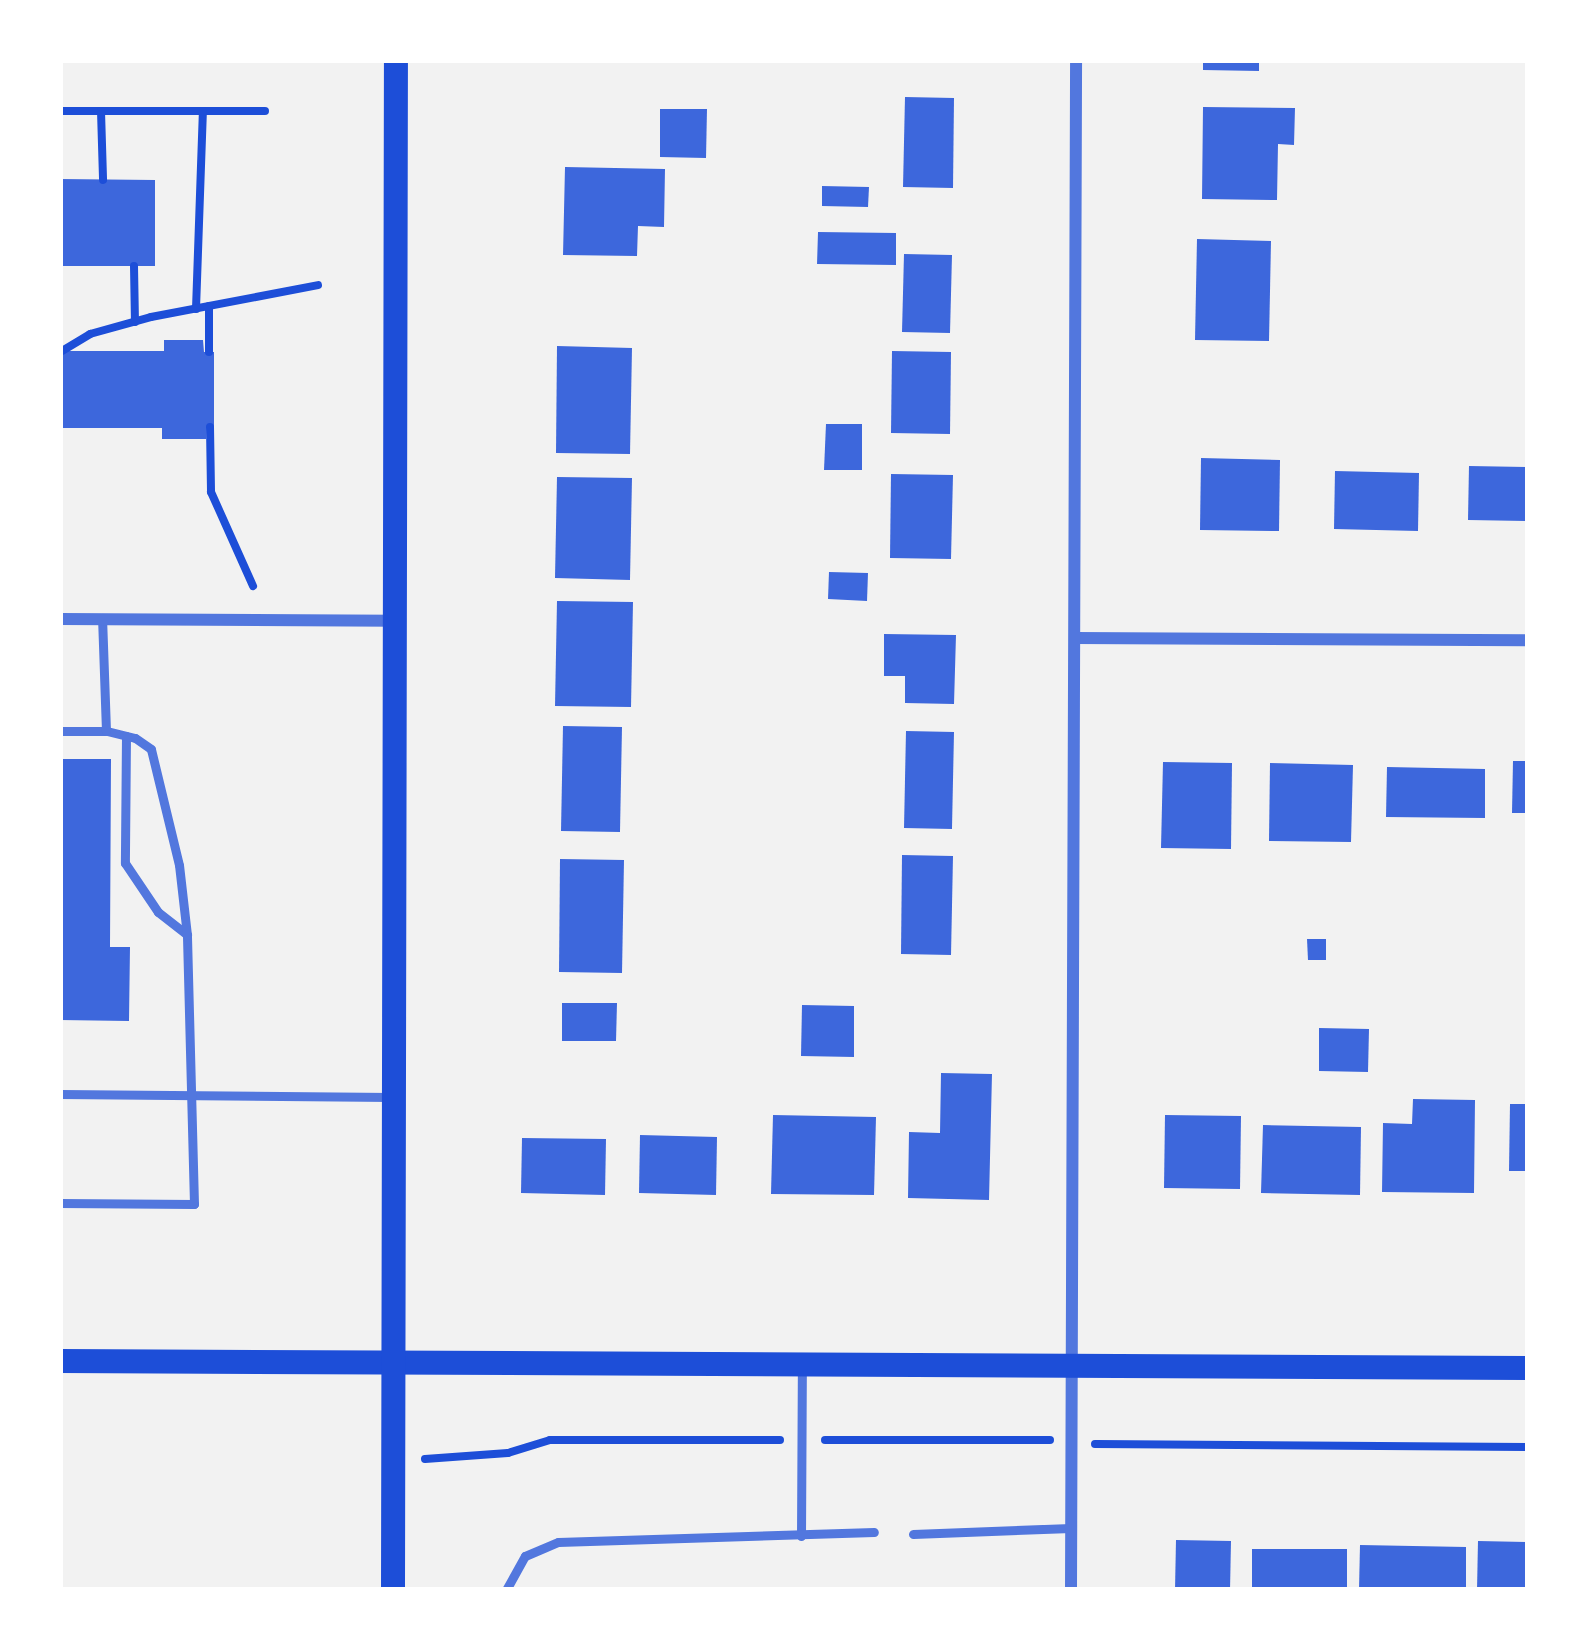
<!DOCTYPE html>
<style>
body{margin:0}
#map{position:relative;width:1588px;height:1650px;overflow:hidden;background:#f2f2f2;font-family:Quicksand,sans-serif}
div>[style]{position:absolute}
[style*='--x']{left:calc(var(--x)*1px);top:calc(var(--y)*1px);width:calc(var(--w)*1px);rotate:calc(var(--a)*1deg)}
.building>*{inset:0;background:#3d67dc}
.path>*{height:8px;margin:-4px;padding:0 4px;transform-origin:4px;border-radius:4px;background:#1d4ed8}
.service>*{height:9px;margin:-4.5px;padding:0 4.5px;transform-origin:4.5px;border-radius:4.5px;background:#5277de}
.minor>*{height:12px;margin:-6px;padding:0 6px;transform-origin:6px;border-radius:6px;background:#5277de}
.secondary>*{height:24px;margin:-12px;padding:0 12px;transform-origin:12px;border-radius:12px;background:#1d4ed8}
span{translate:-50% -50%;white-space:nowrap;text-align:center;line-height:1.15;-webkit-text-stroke:12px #fff;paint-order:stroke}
.frame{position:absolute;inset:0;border:63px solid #fff;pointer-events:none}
</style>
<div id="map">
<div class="building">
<div style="clip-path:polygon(1203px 60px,1259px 60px,1259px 71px,1203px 70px)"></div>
<div style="clip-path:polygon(905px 97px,954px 98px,953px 188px,903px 187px)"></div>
<div style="clip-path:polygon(1203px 107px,1295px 108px,1294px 145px,1278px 144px,1277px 200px,1202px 199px)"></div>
<div style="clip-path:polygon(660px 109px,707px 109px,706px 158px,660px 157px)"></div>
<div style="clip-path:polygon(565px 167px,665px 169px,664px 227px,638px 226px,637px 256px,563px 255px)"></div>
<div style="clip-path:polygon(60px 179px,155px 180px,155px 266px,60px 266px)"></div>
<div style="clip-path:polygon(822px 186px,869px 187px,868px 207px,822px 206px)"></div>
<div style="clip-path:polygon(818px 232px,896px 233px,896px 265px,817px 264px)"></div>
<div style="clip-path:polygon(1197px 239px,1271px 241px,1269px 341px,1195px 340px)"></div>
<div style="clip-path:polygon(904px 254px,952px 255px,950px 333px,902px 332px)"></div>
<div style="clip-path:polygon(164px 340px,203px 340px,204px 352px,214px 352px,214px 427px,206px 427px,206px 439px,162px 439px,162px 428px,60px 428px,60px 351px,164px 351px)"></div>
<div style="clip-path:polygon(557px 346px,632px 348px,630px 454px,556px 453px)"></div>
<div style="clip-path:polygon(892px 351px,951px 352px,950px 434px,891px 433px)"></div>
<div style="clip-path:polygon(826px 424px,862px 424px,862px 470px,824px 470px)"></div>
<div style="clip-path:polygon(1201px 458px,1280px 460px,1279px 531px,1200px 530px)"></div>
<div style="clip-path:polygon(1469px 466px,1528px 467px,1528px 521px,1468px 520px)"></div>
<div style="clip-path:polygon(1335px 471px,1419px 473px,1418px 531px,1334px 529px)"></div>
<div style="clip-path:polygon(891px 474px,953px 475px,951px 559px,890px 558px)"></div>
<div style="clip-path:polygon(557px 477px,632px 478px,630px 580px,555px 578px)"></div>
<div style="clip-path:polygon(829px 572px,868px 573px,867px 601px,828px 599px)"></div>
<div style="clip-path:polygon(557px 601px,633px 602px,631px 707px,555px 706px)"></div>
<div style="clip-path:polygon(884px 634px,956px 635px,954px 704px,905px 703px,905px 676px,884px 676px)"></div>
<div style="clip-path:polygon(563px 726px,622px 727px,620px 832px,561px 831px)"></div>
<div style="clip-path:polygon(906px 731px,954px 732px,952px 829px,904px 828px)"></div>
<div style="clip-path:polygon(60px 759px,111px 759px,110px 947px,130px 947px,129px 1021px,60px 1020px)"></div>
<div style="clip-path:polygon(1513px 761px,1528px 761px,1528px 813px,1512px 813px)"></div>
<div style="clip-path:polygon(1163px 762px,1232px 763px,1231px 849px,1161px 848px)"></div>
<div style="clip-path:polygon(1270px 763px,1353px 765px,1351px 842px,1269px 841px)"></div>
<div style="clip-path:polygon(1387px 767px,1485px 769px,1485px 818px,1386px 817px)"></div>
<div style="clip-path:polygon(902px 855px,953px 856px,951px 955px,901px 954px)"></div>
<div style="clip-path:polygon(560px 859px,624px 860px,622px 973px,559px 972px)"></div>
<div style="clip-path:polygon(1307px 939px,1326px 939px,1326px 960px,1308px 960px)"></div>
<div style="clip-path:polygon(562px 1003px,617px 1003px,616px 1041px,562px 1041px)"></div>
<div style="clip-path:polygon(802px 1005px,854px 1006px,854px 1057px,801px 1056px)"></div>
<div style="clip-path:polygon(1319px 1028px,1369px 1029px,1368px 1072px,1319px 1071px)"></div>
<div style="clip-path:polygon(941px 1073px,992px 1074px,989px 1200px,908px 1198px,909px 1132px,940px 1133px)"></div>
<div style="clip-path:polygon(1413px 1099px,1475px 1100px,1474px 1193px,1382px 1192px,1383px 1123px,1412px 1124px)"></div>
<div style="clip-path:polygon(1510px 1104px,1528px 1104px,1528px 1171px,1509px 1171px)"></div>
<div style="clip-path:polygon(773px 1115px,876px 1117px,874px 1195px,771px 1194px)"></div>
<div style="clip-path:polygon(1165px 1115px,1241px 1116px,1240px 1189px,1164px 1188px)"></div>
<div style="clip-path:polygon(1263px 1125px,1361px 1127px,1360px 1195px,1261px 1193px)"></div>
<div style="clip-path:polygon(640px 1135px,717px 1137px,716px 1195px,639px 1193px)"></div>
<div style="clip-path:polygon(522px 1138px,606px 1139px,605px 1195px,521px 1193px)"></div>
<div style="clip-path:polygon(1176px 1540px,1231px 1541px,1230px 1590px,1175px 1590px)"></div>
<div style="clip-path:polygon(1478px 1541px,1528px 1542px,1528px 1590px,1477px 1590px)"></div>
<div style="clip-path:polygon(1360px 1545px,1466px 1547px,1466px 1590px,1359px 1590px)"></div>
<div style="clip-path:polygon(1252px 1549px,1347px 1549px,1347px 1590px,1252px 1590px)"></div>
</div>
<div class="path">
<div style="--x:60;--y:111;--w:205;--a:0"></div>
<div style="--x:101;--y:111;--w:69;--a:88.3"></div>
<div style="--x:134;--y:266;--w:56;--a:89"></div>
<div style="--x:196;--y:309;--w:198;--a:-88"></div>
<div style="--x:62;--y:351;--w:33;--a:-31"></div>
<div style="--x:90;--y:334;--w:63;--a:-15.6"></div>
<div style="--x:151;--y:317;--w:170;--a:-10.8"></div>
<div style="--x:209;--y:352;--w:46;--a:-90"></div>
<div style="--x:210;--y:427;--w:65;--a:89.1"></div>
<div style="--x:211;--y:492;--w:103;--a:65.9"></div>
<div style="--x:825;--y:1440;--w:225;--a:0"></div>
<div style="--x:1095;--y:1444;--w:433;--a:0.4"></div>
<div style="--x:425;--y:1459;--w:83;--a:-4.1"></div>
<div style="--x:508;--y:1453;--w:44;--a:-17.2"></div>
<div style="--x:550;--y:1440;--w:230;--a:0"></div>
</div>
<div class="service">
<div style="--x:60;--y:731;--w:46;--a:0"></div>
<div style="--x:126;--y:736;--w:127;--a:90.5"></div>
<div style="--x:125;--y:863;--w:59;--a:56"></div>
<div style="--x:158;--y:912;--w:37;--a:38"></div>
<div style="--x:60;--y:1094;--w:331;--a:0.5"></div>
<div style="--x:60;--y:1203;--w:134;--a:0.4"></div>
<div style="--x:194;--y:1204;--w:269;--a:-91.5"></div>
<div style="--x:187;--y:935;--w:70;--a:-96.5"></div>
<div style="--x:179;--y:865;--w:119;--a:-103.6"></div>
<div style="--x:151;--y:749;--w:19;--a:-145"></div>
<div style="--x:135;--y:738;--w:30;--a:-166"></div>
<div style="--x:106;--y:731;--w:112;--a:-92"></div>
<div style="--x:913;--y:1534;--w:158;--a:-2.2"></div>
<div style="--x:801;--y:1536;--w:169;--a:-89.7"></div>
<div style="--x:506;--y:1590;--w:39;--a:-61"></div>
<div style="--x:525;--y:1556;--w:36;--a:-23"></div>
<div style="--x:558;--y:1542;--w:316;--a:-1.8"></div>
</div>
<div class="minor">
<div style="--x:60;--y:619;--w:335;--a:0.3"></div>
<div style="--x:1075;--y:638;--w:453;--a:0.3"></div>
<div style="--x:1071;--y:1590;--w:1530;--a:-89.81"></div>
</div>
<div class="secondary">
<div style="--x:60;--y:1361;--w:1468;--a:0.27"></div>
<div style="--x:393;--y:1590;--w:1530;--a:-89.89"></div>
</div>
<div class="frame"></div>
</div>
